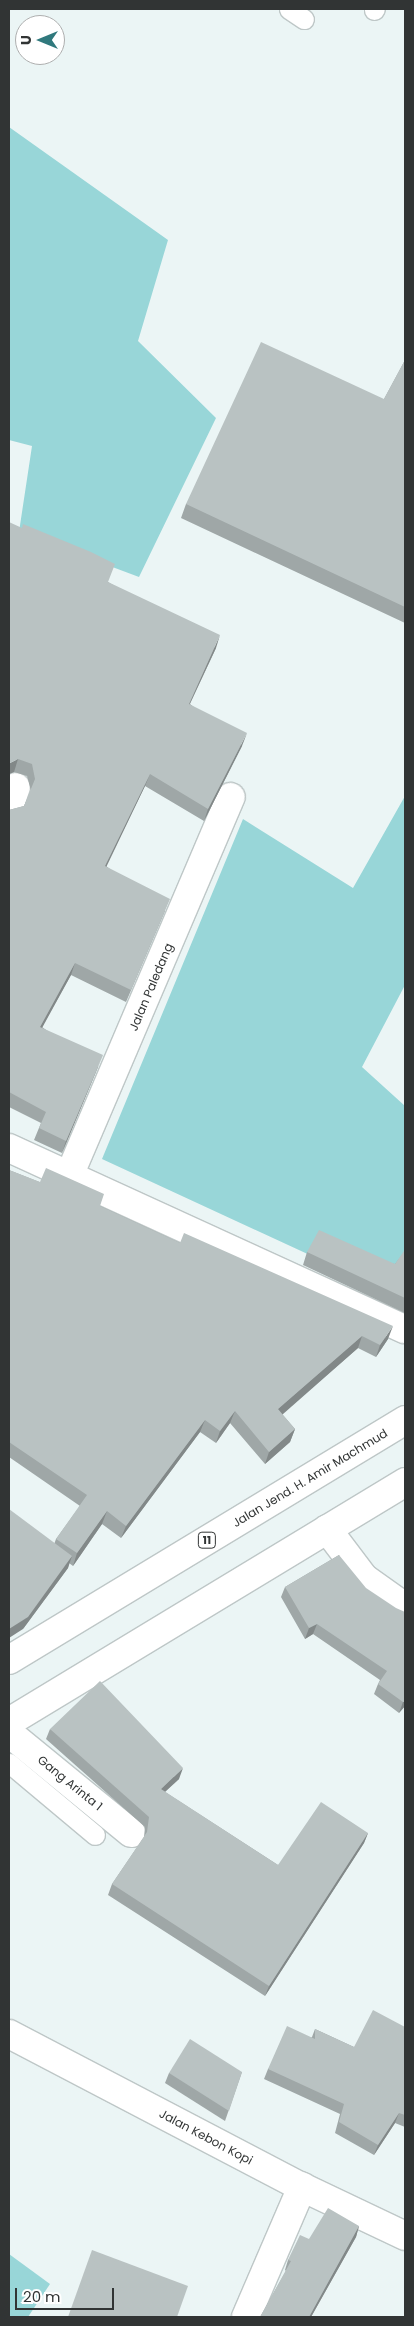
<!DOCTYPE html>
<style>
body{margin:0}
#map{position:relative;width:414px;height:2326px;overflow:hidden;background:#ebf5f5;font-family:Poppins,sans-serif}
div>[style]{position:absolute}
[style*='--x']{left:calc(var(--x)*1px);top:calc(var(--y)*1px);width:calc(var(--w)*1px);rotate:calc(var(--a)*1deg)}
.green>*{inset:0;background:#98d6d8}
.roads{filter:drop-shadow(1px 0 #bec7c7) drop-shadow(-1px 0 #bec7c7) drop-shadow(0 1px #bec7c7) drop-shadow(0 -1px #bec7c7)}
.lane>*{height:19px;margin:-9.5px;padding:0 9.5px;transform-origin:9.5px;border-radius:9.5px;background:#fff}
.street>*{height:28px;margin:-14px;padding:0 14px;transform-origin:14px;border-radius:14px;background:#fff}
.secondary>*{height:28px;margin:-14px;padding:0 14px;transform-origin:14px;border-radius:14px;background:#fff}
.highway>*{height:28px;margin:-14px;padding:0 14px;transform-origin:14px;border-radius:14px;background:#fff}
.wall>*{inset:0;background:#9fa7a7}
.shaded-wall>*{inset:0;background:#828888}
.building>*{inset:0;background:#b9c2c2}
span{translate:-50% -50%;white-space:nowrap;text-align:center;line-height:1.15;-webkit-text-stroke:4px #fff;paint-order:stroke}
.shield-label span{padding:1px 4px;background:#fff;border:1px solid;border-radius:4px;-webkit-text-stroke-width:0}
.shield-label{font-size:11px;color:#313434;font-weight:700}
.street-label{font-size:12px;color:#313434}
.frame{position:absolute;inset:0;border:10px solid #313434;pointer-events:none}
.north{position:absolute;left:15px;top:15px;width:50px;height:50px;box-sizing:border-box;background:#fff;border:1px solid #adaeae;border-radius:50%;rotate:270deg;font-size:14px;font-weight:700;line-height:20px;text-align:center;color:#313434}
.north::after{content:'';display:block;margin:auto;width:18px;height:22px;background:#30797d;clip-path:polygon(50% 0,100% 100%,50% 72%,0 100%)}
.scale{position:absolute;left:15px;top:2288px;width:99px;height:22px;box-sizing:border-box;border:2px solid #313434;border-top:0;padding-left:6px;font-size:15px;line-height:18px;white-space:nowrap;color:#313434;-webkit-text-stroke:4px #fff;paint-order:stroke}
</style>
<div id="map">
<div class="green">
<div style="clip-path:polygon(9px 127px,168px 240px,138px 341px,216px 418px,139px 577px,19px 532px,32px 446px,9px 440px)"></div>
<div style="clip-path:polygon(405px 796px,405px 985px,362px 1067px,405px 1106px,405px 1299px,102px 1159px,243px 819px,353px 888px)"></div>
<div style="clip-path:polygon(9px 2254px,50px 2284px,28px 2317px,9px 2317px)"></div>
</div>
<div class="roads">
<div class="lane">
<div style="--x:289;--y:9;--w:18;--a:34"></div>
<div style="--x:374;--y:10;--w:1;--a:-45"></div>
<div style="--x:9;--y:1763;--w:112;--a:39.9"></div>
</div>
<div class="street">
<div style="--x:9;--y:807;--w:21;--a:-71"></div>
<div style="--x:69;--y:1176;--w:412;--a:-66.9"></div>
<div style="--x:327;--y:1529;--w:61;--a:52.9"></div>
<div style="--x:364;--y:1578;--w:50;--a:35.3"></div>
<div style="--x:9;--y:1733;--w:158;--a:39.3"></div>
<div style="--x:246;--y:2317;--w:142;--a:-66.7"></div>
</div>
<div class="secondary">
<div style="--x:9;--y:1148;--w:435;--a:24.6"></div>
<div style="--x:9;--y:2034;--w:331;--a:27.6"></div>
<div style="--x:302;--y:2187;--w:114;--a:25.4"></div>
</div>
<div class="highway">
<div style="--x:9;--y:1660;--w:463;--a:-31.2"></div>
<div style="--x:9;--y:1722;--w:463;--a:-31.2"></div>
</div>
</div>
<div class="wall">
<div style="clip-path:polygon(405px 360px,405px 623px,181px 518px,186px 504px,384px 399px)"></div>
<div style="clip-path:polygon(108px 582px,216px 648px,190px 704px,242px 746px,204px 821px,145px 786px,106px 866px,165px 911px,126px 1002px,71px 975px,42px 1027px,98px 1067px,62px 1153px,34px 1140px,41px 1123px,9px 1107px,9px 810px,24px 806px,31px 791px,27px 776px,14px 772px,9px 774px)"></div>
<div style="clip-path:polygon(9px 1170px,100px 1206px,388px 1339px,376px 1357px,358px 1348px,282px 1414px,295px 1429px,290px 1442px,265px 1464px,230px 1423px,216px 1443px,200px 1432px,121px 1538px,102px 1524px,73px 1566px,69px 1563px,68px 1568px,23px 1629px,56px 1539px,80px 1506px,9px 1457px)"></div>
<div style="clip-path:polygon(405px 1251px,405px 1313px,303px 1265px,307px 1252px,395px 1264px)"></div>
<div style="clip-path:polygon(339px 1555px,405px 1706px,399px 1713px,374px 1694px,378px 1684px,380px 1680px,313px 1634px,305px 1639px,281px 1597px,285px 1587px)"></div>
<div style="clip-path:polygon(50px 1729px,179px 1779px,165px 1792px,278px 1865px,368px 1833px,364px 1843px,265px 1996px,108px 1895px,112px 1884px,144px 1837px,145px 1827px,46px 1739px)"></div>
<div style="clip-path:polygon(405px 2027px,405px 2127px,395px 2123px,374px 2155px,335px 2133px,340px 2114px,264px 2079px,268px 2069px,312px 2037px,315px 2029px,354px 2047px)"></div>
<div style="clip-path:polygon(242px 2072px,225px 2121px,165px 2083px,169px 2073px)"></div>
<div style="clip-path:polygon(359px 2226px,356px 2237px,311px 2317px,260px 2317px,286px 2271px,285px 2270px,288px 2260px,309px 2239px)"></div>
</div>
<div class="shaded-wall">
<div style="clip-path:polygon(220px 635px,216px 648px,184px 716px,189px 704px)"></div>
<div style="clip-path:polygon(247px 733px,242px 746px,204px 821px,208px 809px)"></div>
<div style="clip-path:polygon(18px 759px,14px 772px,9px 774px,9px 767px,10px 763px)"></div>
<div style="clip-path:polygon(150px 774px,145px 786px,101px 878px,105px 866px)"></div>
<div style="clip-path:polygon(75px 963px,71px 975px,36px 1039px,40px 1027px)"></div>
<div style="clip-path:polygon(103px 1055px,98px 1067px,62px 1153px,66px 1141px)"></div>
<div style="clip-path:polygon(393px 1326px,388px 1339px,376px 1357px,380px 1345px)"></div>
<div style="clip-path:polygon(362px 1336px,358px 1348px,274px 1422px,278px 1409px)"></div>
<div style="clip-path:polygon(235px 1411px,230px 1423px,216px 1443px,220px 1431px)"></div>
<div style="clip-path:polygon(205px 1420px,200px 1432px,121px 1538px,126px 1526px)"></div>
<div style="clip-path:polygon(295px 1429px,290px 1442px,265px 1464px,269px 1452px)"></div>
<div style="clip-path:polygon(107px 1511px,102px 1524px,73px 1566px,77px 1553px)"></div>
<div style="clip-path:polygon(72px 1556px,68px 1568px,23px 1629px,9px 1638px,9px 1629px)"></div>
<div style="clip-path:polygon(317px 1624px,313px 1634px,305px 1639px,309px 1628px)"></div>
<div style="clip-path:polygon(405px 1700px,405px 1706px,399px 1713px,403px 1702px)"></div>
<div style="clip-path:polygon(183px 1768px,179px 1779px,157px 1799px,161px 1789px)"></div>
<div style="clip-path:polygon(368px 1833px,364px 1843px,265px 1996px,269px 1986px)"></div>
<div style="clip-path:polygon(399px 2113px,395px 2123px,374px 2155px,378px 2145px)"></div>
<div style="clip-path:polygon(359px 2226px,356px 2237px,311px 2317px,309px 2317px)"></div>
</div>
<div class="building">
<div style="clip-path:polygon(261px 342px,384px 399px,405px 360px,405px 607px,186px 504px)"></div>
<div style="clip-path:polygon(9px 522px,22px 528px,23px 524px,91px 552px,115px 564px,108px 582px,220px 635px,189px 704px,247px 733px,208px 809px,150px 774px,105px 866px,170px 899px,131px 990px,75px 963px,40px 1027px,103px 1055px,66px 1141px,39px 1128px,46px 1112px,9px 1092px,9px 810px,24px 806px,35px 779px,32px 764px,18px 759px,10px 763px,9px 767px)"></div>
<div style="clip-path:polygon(46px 1168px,104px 1194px,100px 1206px,180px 1243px,184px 1233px,393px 1326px,380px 1345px,362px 1336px,278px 1409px,295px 1429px,269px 1452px,235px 1411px,220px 1431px,205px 1420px,126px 1526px,107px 1511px,77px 1553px,56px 1539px,87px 1495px,9px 1442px,9px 1170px,40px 1182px)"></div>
<div style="clip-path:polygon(319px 1230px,395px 1264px,404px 1251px,405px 1251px,405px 1298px,307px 1252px)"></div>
<div style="clip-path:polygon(9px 1509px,72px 1556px,28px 1617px,9px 1629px)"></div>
<div style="clip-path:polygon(339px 1555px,366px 1588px,396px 1608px,405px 1612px,405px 1700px,403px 1702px,378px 1684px,387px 1671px,317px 1624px,309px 1628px,285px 1587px)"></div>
<div style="clip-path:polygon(100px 1681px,183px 1768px,161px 1789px,278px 1865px,321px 1802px,368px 1833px,269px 1986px,112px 1884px,147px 1832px,149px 1817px,50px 1729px)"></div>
<div style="clip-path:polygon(373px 2010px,405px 2027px,405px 2115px,399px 2113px,378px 2145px,339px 2122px,344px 2104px,268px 2069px,287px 2026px,315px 2039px,315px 2029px,354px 2047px)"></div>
<div style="clip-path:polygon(190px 2039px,242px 2072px,229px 2111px,169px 2073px)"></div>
<div style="clip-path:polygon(328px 2208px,359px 2226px,309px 2317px,260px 2317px,291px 2261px,288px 2260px,300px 2235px,309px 2239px)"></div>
<div style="clip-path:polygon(92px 2250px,188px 2286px,177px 2317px,68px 2317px)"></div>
</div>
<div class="shield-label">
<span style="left:207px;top:1540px">11</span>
</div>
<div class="street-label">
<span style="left:151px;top:987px;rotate:-67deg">Jalan Paledang</span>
<span style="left:310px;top:1478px;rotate:-31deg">Jalan Jend. H. Amir Machmud</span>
<span style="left:70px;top:1783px;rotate:39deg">Gang Arinta 1</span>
<span style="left:206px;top:2137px;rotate:28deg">Jalan Kebon Kopi</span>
</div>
<div class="frame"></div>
<div class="north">U</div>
<div class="scale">20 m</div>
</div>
